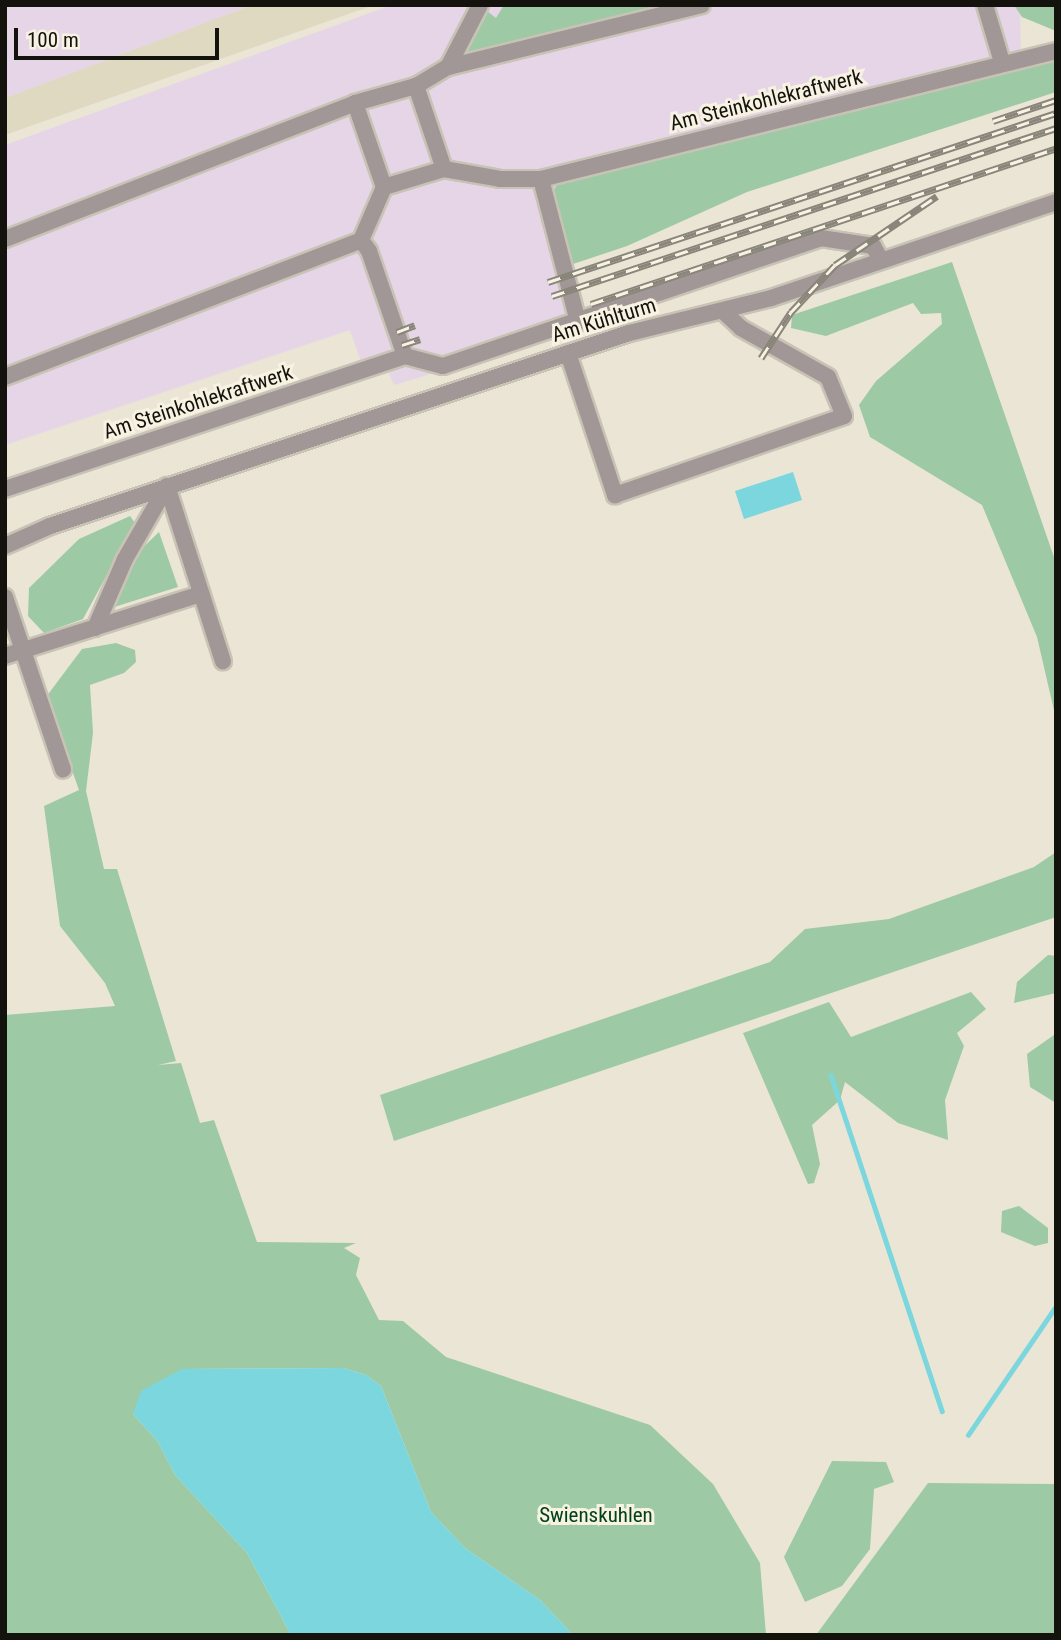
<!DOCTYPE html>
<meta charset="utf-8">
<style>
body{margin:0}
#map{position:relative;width:1061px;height:1640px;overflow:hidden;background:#eae5d5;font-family:"Roboto Condensed",sans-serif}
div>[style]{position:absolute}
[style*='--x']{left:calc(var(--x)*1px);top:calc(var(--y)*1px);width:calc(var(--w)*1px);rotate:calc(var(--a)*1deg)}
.built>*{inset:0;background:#e0d9c2}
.industrial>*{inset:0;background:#e5d5e7}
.green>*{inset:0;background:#9dcaa5}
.water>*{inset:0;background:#7cd6dd}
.stream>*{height:4.5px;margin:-2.25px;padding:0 2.25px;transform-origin:2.25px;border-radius:2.25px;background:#7cd6dd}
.roads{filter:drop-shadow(2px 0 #c8c3b5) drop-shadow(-2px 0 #c8c3b5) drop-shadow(0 2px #c8c3b5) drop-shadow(0 -2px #c8c3b5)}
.street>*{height:16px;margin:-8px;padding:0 8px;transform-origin:8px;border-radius:8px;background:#a09796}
.rail>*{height:7px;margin-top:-3.5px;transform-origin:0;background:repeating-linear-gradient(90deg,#f7f2e2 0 13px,#89857a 0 26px);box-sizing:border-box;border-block:2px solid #89857a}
span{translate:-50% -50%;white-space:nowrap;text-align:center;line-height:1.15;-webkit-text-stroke:6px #f7f2e2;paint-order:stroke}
.street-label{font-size:21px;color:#14120d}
.park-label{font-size:21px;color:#004219}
.frame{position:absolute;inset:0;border:7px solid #14120d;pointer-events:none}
.scale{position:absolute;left:14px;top:28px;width:205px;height:32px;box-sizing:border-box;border:4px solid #14120d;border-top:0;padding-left:9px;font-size:21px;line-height:24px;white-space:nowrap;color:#14120d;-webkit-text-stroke:5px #f7f2e2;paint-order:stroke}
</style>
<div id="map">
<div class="built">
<div style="clip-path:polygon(252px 5px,374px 5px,5px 135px,5px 98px)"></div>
</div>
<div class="industrial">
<div style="clip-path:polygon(5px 5px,252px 5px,5px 98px)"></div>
<div style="clip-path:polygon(392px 5px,1020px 5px,1021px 65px,558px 183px,553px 191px,589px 326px,394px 385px,388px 371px,366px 376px,350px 330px,5px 445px,5px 145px)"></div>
</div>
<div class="green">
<div style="clip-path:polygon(504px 5px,683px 5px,467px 60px,461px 55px,483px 8px,496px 18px)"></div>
<div style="clip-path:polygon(1014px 5px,1056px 5px,1056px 31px,1022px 17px)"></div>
<div style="clip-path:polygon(1056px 57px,1056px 92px,747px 192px,627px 246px,573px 264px,553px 191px,558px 183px)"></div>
<div style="clip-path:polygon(952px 262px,1056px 563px,1056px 719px,1037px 637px,982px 505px,870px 437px,859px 405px,876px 381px,942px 324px,941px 313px,921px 314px,913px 303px,826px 336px,791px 328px,792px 315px)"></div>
<div style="clip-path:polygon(130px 516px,135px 523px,83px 619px,44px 633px,28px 616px,29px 588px,79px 539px)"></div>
<div style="clip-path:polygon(159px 532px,178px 587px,111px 608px,127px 563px)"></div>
<div style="clip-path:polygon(116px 643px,135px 650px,136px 662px,124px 673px,90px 685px,93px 733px,86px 791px,104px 869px,117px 869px,176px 1061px,158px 1065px,181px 1063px,200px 1123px,214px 1120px,257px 1242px,356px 1243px,344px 1248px,360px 1258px,356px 1275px,379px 1320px,403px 1321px,446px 1357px,650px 1425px,713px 1484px,760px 1563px,766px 1635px,573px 1635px,540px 1600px,465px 1548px,431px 1512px,381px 1386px,366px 1375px,343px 1368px,182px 1369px,133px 1414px,158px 1442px,175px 1475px,247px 1553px,291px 1635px,5px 1635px,5px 1015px,115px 1006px,105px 983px,60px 926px,44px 806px,79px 790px,46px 697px,82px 649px)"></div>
<div style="clip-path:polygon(1056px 852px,1056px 917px,394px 1141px,380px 1095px,770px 962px,805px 929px,889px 919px,1034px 867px)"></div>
<div style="clip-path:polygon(1048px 955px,1056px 956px,1056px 993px,1014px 1003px,1017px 982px)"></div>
<div style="clip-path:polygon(971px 992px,986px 1009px,957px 1033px,964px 1046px,945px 1100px,948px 1140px,898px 1123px,845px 1082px,840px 1100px,812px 1125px,820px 1164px,814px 1183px,808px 1184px,743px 1033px,829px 1002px,851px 1037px)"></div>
<div style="clip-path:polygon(1054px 1035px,1056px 1036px,1056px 1103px,1030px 1087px,1027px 1054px)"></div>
<div style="clip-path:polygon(1019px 1206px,1048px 1228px,1048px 1243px,1035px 1246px,1001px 1232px,1002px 1211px)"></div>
<div style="clip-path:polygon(832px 1461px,886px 1462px,894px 1482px,874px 1489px,870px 1549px,842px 1586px,805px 1602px,784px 1557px)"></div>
<div style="clip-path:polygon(928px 1483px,1056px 1484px,1056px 1635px,816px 1635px)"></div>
</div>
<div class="water">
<div style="clip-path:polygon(793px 472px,802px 500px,744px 519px,735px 491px)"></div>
<div style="clip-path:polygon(343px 1368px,366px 1375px,381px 1386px,431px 1512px,465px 1548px,540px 1600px,573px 1635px,291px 1635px,247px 1553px,175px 1475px,158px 1442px,133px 1414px,141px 1391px,182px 1369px)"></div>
</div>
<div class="stream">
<div style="--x:831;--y:1075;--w:354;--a:71.7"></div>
<div style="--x:968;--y:1435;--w:156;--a:-55.7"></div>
</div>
<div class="roads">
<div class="street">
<div style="--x:985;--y:5;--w:59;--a:73.4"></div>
<div style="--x:448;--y:67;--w:261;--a:-13.7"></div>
<div style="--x:355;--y:103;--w:89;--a:71"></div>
<div style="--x:384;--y:187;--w:63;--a:-16.7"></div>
<div style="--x:444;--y:169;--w:88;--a:-108.6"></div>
<div style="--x:444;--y:169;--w:57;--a:10.1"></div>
<div style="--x:500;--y:179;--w:41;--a:0"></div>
<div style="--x:541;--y:179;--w:531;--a:-13.96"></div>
<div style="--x:541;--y:179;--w:148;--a:75.5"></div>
<div style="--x:5;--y:239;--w:375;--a:-21.2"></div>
<div style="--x:355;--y:103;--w:63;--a:-15.6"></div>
<div style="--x:416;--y:86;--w:37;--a:-31"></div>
<div style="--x:448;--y:67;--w:70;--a:-62.7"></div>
<div style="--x:361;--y:240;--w:14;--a:54"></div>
<div style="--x:369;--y:251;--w:111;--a:71.1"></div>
<div style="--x:568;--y:353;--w:150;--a:71.7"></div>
<div style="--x:615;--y:495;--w:242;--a:-19"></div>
<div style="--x:844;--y:416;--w:42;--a:-112.3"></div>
<div style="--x:828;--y:377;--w:100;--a:-150.6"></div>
<div style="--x:741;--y:328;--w:25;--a:-137"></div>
<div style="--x:5;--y:377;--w:381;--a:-21"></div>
<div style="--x:361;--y:240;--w:58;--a:-66.5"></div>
<div style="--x:167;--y:486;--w:184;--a:72.3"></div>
<div style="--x:5;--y:489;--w:422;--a:-18.4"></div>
<div style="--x:405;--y:356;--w:39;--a:15"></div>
<div style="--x:443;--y:366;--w:399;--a:-18.7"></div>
<div style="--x:821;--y:238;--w:53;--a:8.7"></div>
<div style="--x:873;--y:246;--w:16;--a:60"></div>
<div style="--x:5;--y:546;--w:49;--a:-24"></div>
<div style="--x:50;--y:526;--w:610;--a:-18.43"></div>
<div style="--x:629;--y:333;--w:146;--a:-13.8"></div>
<div style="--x:771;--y:298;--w:301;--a:-18.6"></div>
<div style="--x:5;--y:597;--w:182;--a:71.4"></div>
<div style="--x:95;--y:628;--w:75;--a:-66.5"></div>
<div style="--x:125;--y:559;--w:84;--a:-60.1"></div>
<div style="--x:5;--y:656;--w:206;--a:-17.6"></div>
</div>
</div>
<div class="rail">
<div style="--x:993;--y:121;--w:66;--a:-18.4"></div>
<div style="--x:548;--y:282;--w:535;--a:-18.4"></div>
<div style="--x:552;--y:296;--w:531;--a:-18.43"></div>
<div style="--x:591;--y:304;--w:490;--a:-18.5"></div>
<div style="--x:397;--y:332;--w:19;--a:-21"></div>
<div style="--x:402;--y:345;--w:19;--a:-18"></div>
<div style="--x:761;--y:358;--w:55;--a:-56.9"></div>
<div style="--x:791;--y:312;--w:64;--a:-46.9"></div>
<div style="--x:835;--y:265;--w:123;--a:-34.1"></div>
</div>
<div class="street-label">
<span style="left:766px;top:100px;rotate:-14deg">Am Steinkohlekraftwerk</span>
<span style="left:604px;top:320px;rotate:-17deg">Am Kühlturm</span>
<span style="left:198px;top:402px;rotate:-18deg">Am Steinkohlekraftwerk</span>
</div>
<div class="park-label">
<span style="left:596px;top:1515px">Swienskuhlen</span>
</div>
<div class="frame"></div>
<div class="scale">100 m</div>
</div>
